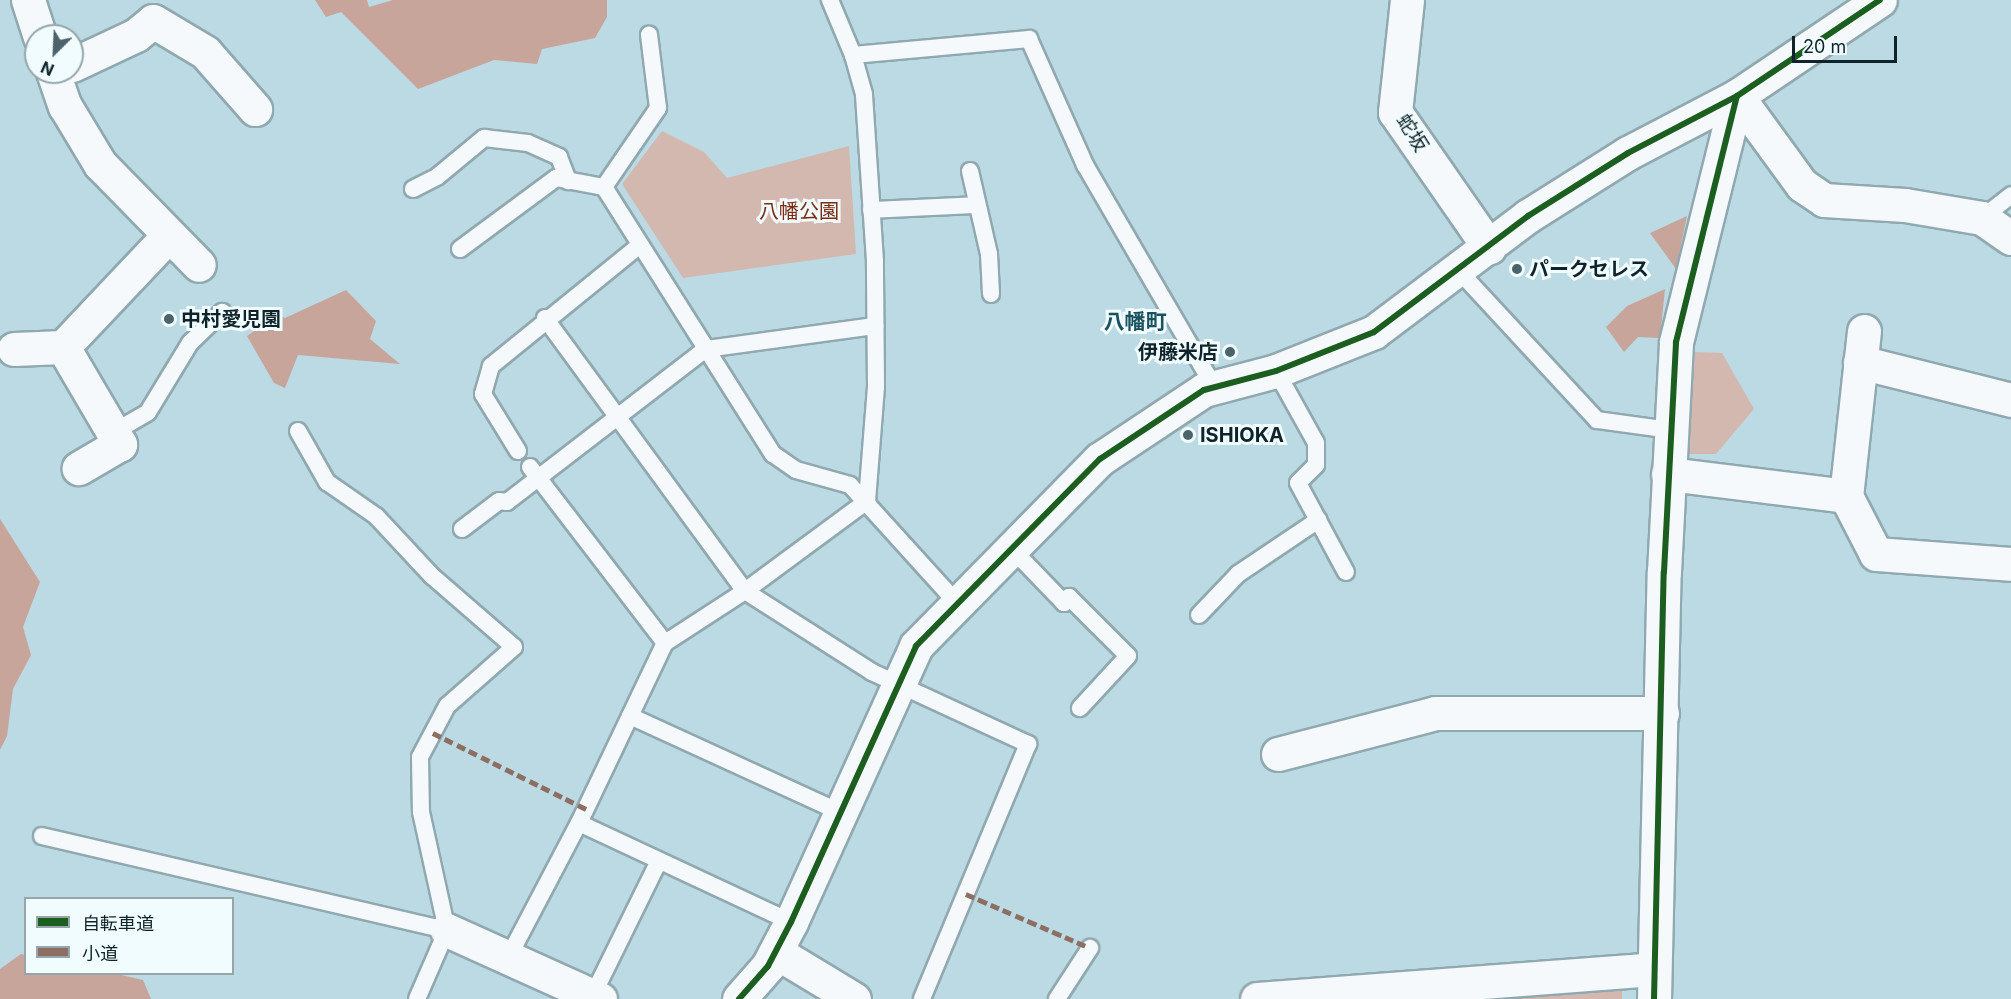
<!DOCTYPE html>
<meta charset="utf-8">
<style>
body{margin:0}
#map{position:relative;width:2011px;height:999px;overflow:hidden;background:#bbdae3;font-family:Inter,"Noto Sans JP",sans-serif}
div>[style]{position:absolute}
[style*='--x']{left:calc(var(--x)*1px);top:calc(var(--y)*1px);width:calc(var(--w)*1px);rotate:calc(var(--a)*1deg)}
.green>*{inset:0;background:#d3b8b0}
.forest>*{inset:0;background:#c7a59b}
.roads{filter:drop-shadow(2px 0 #90a8af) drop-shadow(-2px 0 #90a8af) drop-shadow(0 2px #90a8af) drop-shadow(0 -2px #90a8af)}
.service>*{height:16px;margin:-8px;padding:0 8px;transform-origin:8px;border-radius:8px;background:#f5f9fb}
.minor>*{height:33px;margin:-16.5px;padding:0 16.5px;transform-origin:16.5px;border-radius:16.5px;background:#f5f9fb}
.tertiary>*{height:33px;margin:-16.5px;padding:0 16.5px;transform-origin:16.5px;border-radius:16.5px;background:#f5f9fb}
.quiet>*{height:4.5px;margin-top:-2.25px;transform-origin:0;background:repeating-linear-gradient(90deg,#8d6e63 0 9px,transparent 0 13.5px)}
.cycleway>*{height:6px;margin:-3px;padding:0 3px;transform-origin:3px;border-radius:3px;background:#1b5e20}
.dots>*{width:16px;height:16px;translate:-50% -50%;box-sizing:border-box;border:3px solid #f1fcff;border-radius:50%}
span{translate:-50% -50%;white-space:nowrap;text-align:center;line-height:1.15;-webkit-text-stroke:6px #f1fcff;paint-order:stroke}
.street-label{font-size:20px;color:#0e242a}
.park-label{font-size:20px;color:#7b2c13}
.poi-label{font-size:20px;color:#0e242a;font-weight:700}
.left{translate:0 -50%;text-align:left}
.right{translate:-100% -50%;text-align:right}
.neighbourhood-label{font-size:21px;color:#19515e;font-weight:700}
.legend{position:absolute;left:24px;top:897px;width:210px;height:78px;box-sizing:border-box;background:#f1fcff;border:2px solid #96a6aa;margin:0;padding:8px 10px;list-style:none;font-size:18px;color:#0e242a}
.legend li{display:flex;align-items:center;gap:12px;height:30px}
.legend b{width:30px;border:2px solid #96a6aa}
.north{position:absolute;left:24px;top:24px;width:60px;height:60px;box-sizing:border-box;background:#f1fcff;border:2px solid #96a6aa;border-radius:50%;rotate:204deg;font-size:16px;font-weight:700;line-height:24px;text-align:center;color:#0e242a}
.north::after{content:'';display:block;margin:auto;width:21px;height:27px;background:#4b646b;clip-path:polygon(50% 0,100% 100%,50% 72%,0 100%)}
.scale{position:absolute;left:1792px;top:36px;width:105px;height:27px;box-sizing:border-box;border:3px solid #0e242a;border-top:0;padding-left:8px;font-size:18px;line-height:21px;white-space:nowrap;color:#0e242a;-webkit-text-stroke:4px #f1fcff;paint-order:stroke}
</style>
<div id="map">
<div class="green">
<div style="clip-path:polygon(662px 131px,704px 152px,727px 178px,849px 146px,856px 254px,683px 278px,622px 184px)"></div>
<div style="clip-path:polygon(1695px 352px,1722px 353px,1754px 409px,1716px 454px,1687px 454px)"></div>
<div style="clip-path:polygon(1622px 986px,1622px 999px,1460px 999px)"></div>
</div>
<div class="forest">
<div style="clip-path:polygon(315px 0,367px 0,369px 7px,393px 0,607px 0,607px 17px,595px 38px,542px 49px,537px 64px,494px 60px,418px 89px,341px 12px,326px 17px)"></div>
<div style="clip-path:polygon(1687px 216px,1676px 269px,1650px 233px)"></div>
<div style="clip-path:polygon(1665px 289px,1660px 338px,1638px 337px,1624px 352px,1606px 327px,1627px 306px)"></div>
<div style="clip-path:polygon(346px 290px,376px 321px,370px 339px,400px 364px,298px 355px,285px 388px,274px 383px,247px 336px,277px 314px,285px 318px)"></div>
<div style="clip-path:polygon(0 519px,40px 582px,23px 627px,31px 655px,13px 689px,7px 736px,0 750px)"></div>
<div style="clip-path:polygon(21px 954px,25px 955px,26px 974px,117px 974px,143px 980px,151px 999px,0 999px,0 969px)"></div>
</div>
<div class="roads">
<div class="service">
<div style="--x:853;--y:55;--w:177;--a:-5.2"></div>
<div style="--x:1029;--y:39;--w:138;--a:66"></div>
<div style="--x:1085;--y:165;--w:258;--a:59.8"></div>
<div style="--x:970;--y:171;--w:85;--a:77.1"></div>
<div style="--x:989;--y:254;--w:40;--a:87.1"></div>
<div style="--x:604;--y:187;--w:96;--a:-55.6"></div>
<div style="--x:658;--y:108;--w:74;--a:-97"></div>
<div style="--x:413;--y:189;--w:28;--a:-27"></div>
<div style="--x:438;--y:176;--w:60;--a:-39.6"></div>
<div style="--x:484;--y:138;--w:44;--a:6.5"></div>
<div style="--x:528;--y:143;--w:34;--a:24"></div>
<div style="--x:559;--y:157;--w:26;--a:69"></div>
<div style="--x:871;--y:210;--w:106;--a:-2.7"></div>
<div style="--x:1982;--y:218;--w:37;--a:-38"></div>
<div style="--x:460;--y:249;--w:119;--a:-36.5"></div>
<div style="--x:556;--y:178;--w:49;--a:10.6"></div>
<div style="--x:604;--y:187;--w:316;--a:57.7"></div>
<div style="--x:773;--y:454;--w:28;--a:35"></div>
<div style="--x:796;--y:470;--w:56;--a:15.5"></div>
<div style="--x:850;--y:485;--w:159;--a:47.8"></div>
<div style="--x:1459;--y:271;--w:203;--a:47.2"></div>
<div style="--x:1597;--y:420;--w:74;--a:7.8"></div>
<div style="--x:545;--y:318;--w:338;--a:53.8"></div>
<div style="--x:745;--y:591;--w:151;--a:32.5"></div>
<div style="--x:872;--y:672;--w:172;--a:24.8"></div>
<div style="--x:1028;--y:744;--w:276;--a:112.6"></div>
<div style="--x:1276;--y:371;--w:82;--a:60.9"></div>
<div style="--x:1316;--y:443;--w:22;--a:90"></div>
<div style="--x:1316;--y:465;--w:25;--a:135"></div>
<div style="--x:1298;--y:483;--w:101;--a:61.7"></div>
<div style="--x:298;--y:431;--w:59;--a:60.4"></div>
<div style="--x:327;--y:482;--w:60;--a:34.8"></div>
<div style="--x:376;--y:516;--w:82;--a:47"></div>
<div style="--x:432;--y:576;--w:108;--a:40.9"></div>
<div style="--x:514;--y:647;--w:89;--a:138.6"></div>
<div style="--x:447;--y:706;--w:58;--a:117.9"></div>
<div style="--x:420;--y:757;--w:55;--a:89"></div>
<div style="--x:421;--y:812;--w:121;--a:77.6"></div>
<div style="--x:447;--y:930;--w:75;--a:113.5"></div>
<div style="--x:114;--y:432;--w:39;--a:-30"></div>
<div style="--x:148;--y:412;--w:81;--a:-58.7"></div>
<div style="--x:190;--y:343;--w:45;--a:-44.1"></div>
<div style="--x:518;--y:451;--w:67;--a:-121.6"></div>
<div style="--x:483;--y:394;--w:29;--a:-74"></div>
<div style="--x:491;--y:366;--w:192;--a:-39.1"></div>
<div style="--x:530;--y:467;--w:222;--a:52.5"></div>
<div style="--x:462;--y:529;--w:46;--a:-37.1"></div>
<div style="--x:499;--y:501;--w:8;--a:7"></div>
<div style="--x:507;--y:502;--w:251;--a:-37.6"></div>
<div style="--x:706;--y:349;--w:171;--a:-7.8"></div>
<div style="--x:1012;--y:549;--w:75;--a:46.1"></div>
<div style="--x:1064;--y:603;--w:8;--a:-50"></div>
<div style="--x:1069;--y:597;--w:83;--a:45"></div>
<div style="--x:1128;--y:656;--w:71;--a:132.7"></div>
<div style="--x:1199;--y:615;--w:57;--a:-46.4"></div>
<div style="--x:1238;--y:574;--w:97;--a:-34"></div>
<div style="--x:630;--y:716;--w:233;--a:24.6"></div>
<div style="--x:579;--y:823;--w:234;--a:25"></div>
<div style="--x:42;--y:836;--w:416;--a:13.1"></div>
<div style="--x:508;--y:958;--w:153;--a:-62.3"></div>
<div style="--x:579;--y:823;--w:199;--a:-64.5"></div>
<div style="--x:665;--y:643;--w:95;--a:-33"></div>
<div style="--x:745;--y:591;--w:152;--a:-36.4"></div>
<div style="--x:867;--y:501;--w:114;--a:-85.5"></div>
<div style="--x:876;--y:387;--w:126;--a:-90.5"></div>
<div style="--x:875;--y:261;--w:167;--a:-93.8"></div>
<div style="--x:864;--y:94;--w:41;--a:-105.8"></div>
<div style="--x:853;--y:55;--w:60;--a:-112.7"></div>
<div style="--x:591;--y:999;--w:154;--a:-63.8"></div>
<div style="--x:1057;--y:999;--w:61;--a:-57.1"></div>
</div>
<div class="minor">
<div style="--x:28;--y:0;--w:38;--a:72"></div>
<div style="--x:1407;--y:0;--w:113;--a:96.1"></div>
<div style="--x:1395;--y:112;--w:165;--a:55.2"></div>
<div style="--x:72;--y:65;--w:71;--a:-25.1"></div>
<div style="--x:136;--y:35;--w:22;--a:-39"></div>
<div style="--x:153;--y:21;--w:61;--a:30.8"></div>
<div style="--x:205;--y:52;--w:76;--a:48.7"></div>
<div style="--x:53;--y:72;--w:36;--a:71"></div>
<div style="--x:65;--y:106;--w:68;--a:58.9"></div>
<div style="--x:100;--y:164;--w:141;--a:45.6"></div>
<div style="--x:1737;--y:96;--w:110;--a:53.9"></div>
<div style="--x:1802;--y:185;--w:27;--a:34"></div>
<div style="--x:1824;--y:200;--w:81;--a:3.5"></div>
<div style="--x:1905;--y:205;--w:78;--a:9.6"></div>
<div style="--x:1982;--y:218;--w:35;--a:35"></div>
<div style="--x:1864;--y:331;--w:166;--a:96.2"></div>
<div style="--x:1846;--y:496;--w:65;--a:62.7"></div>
<div style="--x:1876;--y:554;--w:135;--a:4.2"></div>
<div style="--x:63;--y:347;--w:113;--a:59.6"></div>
<div style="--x:120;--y:444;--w:48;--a:149.7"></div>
<div style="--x:14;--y:349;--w:49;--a:-2.3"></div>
<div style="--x:63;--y:347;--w:154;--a:-46.6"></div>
<div style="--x:1860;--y:362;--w:156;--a:14.1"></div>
<div style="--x:1668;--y:474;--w:179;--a:7"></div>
<div style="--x:1278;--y:754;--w:162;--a:-14.6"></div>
<div style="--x:1435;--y:713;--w:227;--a:0"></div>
<div style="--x:447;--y:930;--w:168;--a:24.3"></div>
<div style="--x:776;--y:952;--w:91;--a:31.1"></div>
<div style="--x:739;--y:999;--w:44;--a:-48.7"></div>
<div style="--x:768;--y:966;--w:50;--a:-62.4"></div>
<div style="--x:791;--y:922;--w:303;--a:-65.6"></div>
<div style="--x:916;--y:646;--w:262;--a:-45.5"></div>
<div style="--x:1100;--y:459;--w:125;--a:-33.6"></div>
<div style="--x:1204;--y:390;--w:74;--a:-14.8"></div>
<div style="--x:1276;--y:371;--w:105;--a:-21.7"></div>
<div style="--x:1374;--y:332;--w:193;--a:-37"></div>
<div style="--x:1528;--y:216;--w:118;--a:-32.2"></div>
<div style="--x:1628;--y:153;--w:123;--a:-27.6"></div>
<div style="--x:1737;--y:96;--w:172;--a:-33.9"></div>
<div style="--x:1257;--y:999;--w:398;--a:-4.3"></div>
</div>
<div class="tertiary">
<div style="--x:1654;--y:999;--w:427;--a:-88.7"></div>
<div style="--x:1664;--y:572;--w:230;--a:-87"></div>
<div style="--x:1676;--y:342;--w:253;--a:-76.1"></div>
</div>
</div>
<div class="quiet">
<div style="--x:433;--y:733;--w:171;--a:26.4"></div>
<div style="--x:966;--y:894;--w:135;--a:23.5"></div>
</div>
<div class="cycleway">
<div style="--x:739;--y:999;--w:44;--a:-48.7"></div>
<div style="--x:768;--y:966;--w:50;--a:-62.4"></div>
<div style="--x:791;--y:922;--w:303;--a:-65.6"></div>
<div style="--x:916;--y:646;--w:262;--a:-45.5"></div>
<div style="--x:1100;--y:459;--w:125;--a:-33.6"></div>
<div style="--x:1204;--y:390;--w:74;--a:-14.8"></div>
<div style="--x:1276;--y:371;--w:105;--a:-21.7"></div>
<div style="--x:1374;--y:332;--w:193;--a:-37"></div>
<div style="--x:1528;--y:216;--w:118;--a:-32.2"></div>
<div style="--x:1628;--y:153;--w:123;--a:-27.6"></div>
<div style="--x:1737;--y:96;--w:172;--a:-33.9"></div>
<div style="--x:1654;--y:999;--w:427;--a:-88.7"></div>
<div style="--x:1664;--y:572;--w:230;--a:-87"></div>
<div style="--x:1676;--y:342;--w:253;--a:-76.1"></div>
</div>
<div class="dots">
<div style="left:1517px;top:269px;background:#4b646b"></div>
<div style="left:169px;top:319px;background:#4b646b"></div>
<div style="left:1230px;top:352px;background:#4b646b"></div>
<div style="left:1188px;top:435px;background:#4b646b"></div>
</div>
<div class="street-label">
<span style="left:1412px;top:133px;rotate:58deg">蛇坂</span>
</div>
<div class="park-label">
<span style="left:799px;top:211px">八幡公園</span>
</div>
<div class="poi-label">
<span class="left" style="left:1529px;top:269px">パークセレス</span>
<span class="left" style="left:181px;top:319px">中村愛児園</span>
<span class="right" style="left:1218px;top:352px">伊藤米店</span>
<span class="left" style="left:1200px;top:435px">ISHIOKA</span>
</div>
<div class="neighbourhood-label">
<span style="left:1135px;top:322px">八幡町</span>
</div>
<ul class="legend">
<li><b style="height:8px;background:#1b5e20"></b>自転車道</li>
<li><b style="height:8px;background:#8d6e63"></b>小道</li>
</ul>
<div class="north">N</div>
<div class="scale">20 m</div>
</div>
